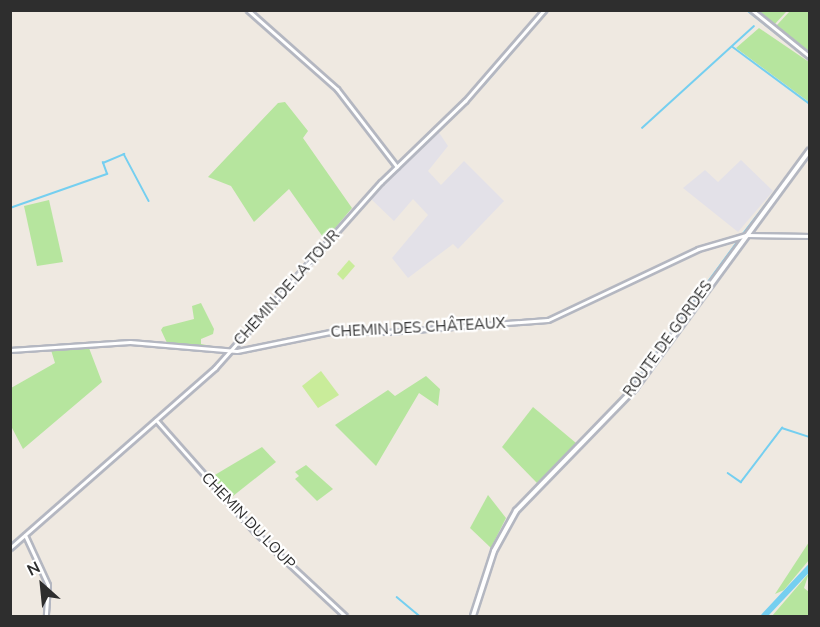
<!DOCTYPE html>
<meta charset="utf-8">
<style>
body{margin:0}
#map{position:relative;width:820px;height:627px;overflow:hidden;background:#efe9e1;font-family:"Nunito Sans",sans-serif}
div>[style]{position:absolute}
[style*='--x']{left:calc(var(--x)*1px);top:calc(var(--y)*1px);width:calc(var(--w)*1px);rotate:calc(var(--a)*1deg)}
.industrial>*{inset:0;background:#e3e1e8}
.green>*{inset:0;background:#b6e59e}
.pitch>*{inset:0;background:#c9ec9a}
.stream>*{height:1.5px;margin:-0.75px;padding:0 0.75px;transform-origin:0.75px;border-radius:0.75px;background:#75cff0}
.river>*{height:6px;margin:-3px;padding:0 3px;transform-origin:3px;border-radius:3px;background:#75cff0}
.roads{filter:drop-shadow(2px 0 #b4b7c1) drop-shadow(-2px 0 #b4b7c1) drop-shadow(0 2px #b4b7c1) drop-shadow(0 -2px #b4b7c1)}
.minor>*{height:3px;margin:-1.5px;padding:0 1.5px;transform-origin:1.5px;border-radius:1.5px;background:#fff}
.tertiary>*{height:4px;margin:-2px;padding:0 2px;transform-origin:2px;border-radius:2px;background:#fff}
span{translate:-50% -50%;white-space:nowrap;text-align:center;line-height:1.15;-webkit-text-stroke:4.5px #fff;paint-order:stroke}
.street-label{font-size:15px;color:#2e2e2e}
.frame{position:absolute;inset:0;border:12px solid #2e2e2e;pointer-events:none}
.north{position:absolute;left:12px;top:555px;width:60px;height:60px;-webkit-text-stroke:4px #fff;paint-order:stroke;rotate:333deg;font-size:16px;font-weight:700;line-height:24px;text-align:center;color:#2e2e2e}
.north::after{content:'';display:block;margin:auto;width:21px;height:27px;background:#2e2e2e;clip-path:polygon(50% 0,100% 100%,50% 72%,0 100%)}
</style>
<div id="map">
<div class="industrial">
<div style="clip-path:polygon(438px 131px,448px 146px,428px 171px,441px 185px,464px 161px,504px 201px,458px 249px,453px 244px,408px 278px,392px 258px,428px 215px,413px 199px,394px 221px,371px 199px)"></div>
<div style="clip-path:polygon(741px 160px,773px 191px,738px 232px,683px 188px,705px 170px,718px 182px)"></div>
</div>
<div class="green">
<div style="clip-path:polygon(756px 11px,787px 11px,774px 25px)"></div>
<div style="clip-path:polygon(790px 11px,809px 11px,809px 54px,776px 26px)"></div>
<div style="clip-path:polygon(759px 28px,809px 62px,809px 102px,736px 48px)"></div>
<div style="clip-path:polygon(285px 102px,308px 131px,303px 138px,352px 208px,325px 240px,289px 189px,254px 222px,231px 186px,208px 177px,278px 103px)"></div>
<div style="clip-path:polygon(49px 200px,63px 262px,37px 266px,24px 206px)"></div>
<div style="clip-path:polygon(201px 303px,214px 329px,213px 334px,201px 339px,201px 344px,217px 347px,167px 343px,161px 330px,163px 327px,194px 319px,192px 306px)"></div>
<div style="clip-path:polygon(89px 348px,102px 382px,23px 449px,11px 426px,11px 388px,55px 363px,51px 350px)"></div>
<div style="clip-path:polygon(426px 376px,440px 389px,438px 406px,419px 393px,376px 466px,335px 425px,388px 390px,395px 396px)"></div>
<div style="clip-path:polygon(533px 407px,576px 443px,537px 483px,502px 447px)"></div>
<div style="clip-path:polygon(262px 447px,276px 462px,228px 500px,208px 479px)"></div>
<div style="clip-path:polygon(306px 465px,333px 489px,317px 501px,295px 479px,299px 476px,295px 472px)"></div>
<div style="clip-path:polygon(488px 495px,506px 518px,491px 548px,470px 528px)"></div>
<div style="clip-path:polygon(809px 542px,809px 560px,784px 590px,775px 594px)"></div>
<div style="clip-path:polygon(809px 573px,804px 588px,809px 592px,809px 616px,772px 616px)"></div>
</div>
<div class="pitch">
<div style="clip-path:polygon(349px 260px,355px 266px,343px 280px,337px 274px)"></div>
<div style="clip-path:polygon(321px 371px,339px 395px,318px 408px,302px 386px)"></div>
</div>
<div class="stream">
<div style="--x:747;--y:10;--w:80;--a:38.4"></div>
<div style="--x:733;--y:47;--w:96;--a:36.5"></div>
<div style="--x:642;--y:128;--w:151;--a:-42.3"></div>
<div style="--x:10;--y:208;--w:103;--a:-19.3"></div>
<div style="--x:107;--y:174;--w:12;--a:-110"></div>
<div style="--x:103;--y:163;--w:23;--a:-23"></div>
<div style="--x:124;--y:154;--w:53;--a:62"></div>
<div style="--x:743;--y:234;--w:110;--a:-52.4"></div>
<div style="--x:238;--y:346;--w:227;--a:-48.2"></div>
<div style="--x:389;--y:177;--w:132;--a:-44.1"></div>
<div style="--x:484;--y:85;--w:99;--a:-49.5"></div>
<div style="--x:626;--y:394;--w:193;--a:-53.8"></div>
<div style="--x:728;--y:473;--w:16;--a:35"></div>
<div style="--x:741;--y:482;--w:68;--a:-52.8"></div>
<div style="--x:782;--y:428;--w:29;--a:18"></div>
<div style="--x:530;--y:493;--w:46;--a:-45.9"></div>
<div style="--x:254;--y:529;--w:21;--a:43"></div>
<div style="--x:492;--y:550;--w:40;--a:-62"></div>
<div style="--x:289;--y:566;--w:73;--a:43.3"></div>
<div style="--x:397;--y:597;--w:30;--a:40"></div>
<div style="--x:471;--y:616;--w:64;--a:-71.8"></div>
</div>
<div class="river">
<div style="--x:764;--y:616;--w:67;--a:-46.8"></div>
</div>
<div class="roads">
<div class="minor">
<div style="--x:248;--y:10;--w:119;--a:41.6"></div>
<div style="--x:337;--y:89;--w:98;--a:52.4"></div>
<div style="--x:752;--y:10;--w:75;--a:39"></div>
<div style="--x:10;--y:350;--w:120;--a:-3.8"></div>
<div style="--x:130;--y:342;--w:107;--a:4.8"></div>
<div style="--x:237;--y:351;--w:100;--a:-11.5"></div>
<div style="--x:335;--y:331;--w:52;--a:1.1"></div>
<div style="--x:387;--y:332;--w:161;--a:-4.3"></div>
<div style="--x:548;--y:320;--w:166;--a:-25.3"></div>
<div style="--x:698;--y:249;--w:50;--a:-16.3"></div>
<div style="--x:746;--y:235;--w:64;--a:0.9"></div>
<div style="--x:156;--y:420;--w:149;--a:48.5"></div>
<div style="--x:255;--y:532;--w:123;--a:43"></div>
<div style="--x:25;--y:535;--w:55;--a:65.3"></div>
<div style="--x:48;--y:585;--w:31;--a:94"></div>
<div style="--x:10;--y:548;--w:273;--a:-41.3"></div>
<div style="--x:215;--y:368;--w:249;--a:-48.3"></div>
<div style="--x:381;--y:182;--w:117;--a:-44"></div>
<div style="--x:465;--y:101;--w:121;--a:-49"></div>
</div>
<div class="tertiary">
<div style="--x:473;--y:616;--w:68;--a:-72.1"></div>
<div style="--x:494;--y:551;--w:46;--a:-61.2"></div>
<div style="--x:516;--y:511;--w:171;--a:-45.9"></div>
<div style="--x:635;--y:388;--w:295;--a:-53.7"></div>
</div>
</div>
<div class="street-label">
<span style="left:287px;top:288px;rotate:-48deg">CHEMIN DE LA TOUR</span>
<span style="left:418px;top:328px;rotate:-3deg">CHEMIN DES CHÂTEAUX</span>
<span style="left:668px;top:339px;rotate:-54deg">ROUTE DE GORDES</span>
<span style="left:248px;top:521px;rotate:46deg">CHEMIN DU LOUP</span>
</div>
<div class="frame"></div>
<div class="north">N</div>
</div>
